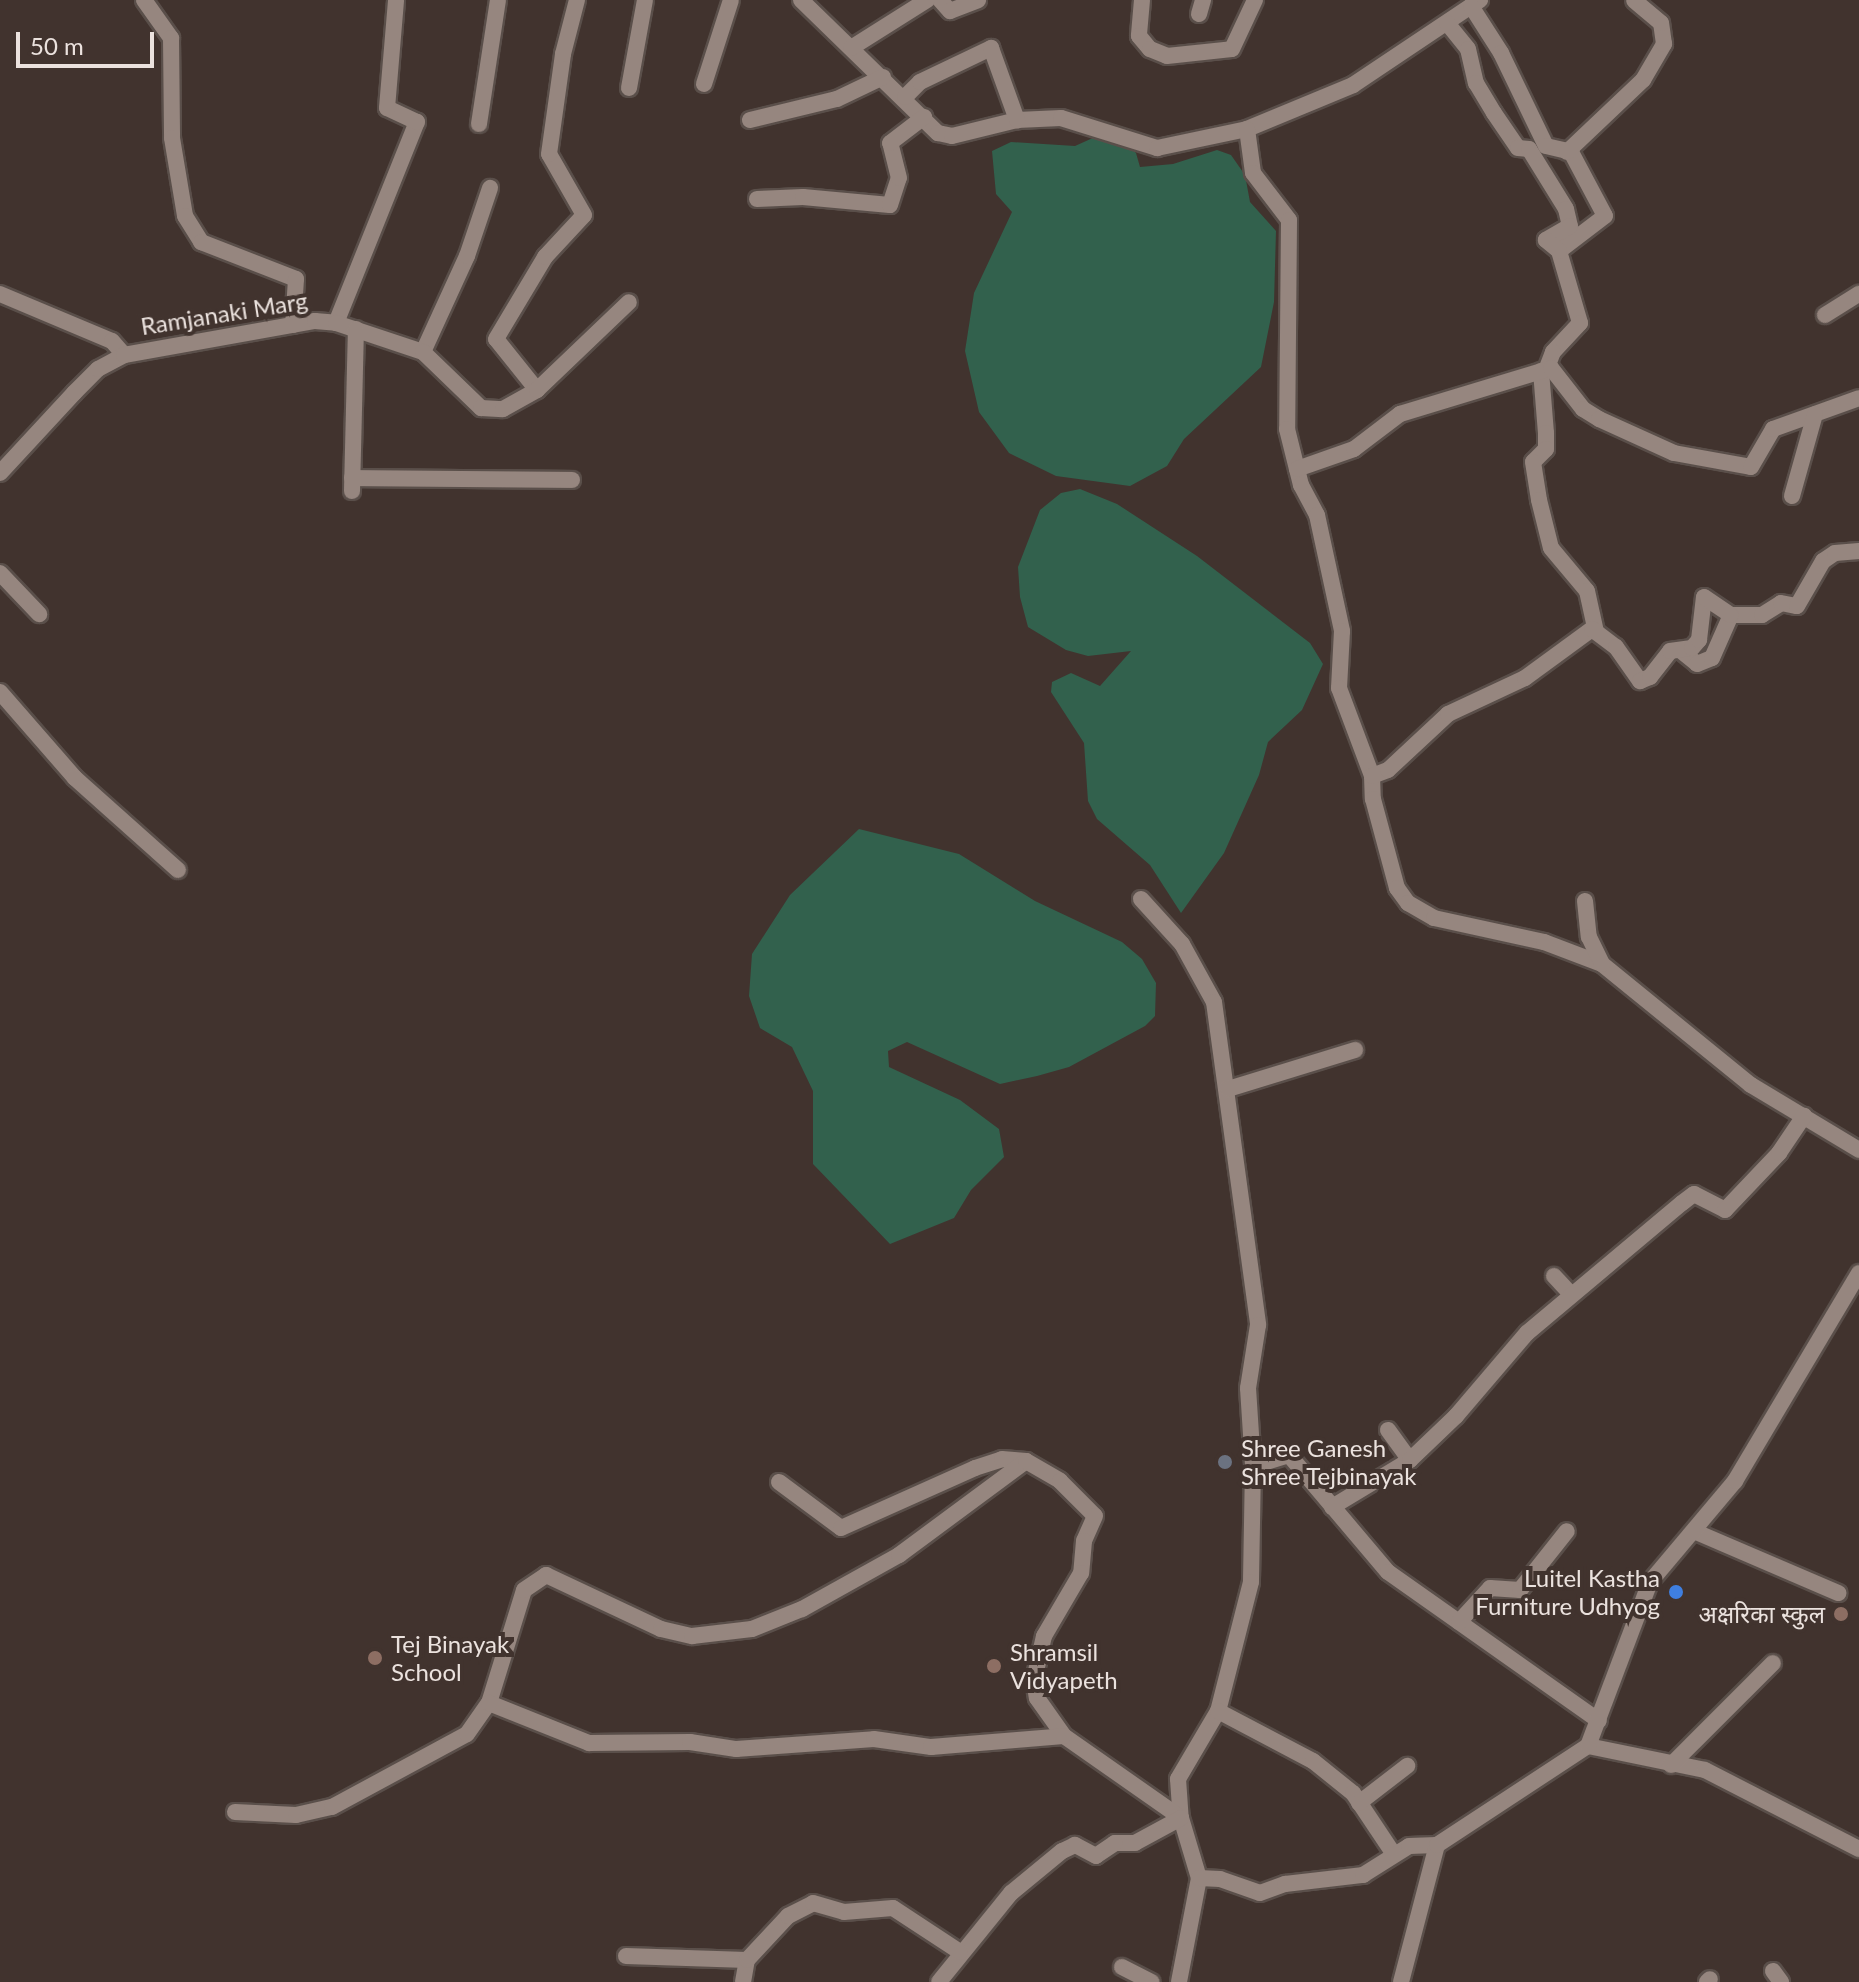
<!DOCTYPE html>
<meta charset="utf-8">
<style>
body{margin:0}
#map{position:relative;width:1859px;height:1982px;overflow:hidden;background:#41332e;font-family:Lato,"Noto Sans Devanagari",sans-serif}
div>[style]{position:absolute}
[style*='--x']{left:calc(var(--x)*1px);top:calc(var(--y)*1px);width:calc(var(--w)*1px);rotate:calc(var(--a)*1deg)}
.green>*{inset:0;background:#32614d}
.roads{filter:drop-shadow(2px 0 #5a4f4a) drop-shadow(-2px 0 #5a4f4a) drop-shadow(0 2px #5a4f4a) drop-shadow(0 -2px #5a4f4a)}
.minor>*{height:16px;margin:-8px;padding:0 8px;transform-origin:8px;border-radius:8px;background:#96867f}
.dots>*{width:22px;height:22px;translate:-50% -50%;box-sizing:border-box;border:4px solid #41332e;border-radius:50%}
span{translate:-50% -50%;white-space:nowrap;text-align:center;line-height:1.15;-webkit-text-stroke:8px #41332e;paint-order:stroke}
.street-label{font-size:24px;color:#ebe2de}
.poi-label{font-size:24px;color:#ebe2de}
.left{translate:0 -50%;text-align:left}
.right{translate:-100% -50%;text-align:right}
.scale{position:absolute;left:16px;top:32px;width:138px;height:36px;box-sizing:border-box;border:4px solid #ebe2de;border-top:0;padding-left:10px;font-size:24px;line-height:28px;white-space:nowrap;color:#ebe2de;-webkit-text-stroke:6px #41332e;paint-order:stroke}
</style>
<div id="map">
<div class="green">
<div style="clip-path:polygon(1095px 137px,1120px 139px,1136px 153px,1140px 167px,1173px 164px,1217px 150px,1231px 155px,1245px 175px,1250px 202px,1276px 231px,1274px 302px,1261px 367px,1184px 439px,1167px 466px,1130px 486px,1056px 476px,1009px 453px,979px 412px,965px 351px,974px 293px,1012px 212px,996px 194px,992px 151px,1011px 142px,1075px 146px)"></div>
<div style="clip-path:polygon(1080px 489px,1117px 504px,1197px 556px,1310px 643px,1323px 664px,1302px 710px,1268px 742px,1259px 775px,1224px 853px,1181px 913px,1150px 865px,1097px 819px,1088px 801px,1084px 743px,1051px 692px,1052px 682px,1071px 673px,1100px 686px,1131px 651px,1088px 656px,1066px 650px,1028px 627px,1020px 597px,1018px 567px,1040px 510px,1061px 493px)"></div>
<div style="clip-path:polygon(859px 829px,959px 854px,1035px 901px,1122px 942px,1142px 959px,1156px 983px,1155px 1016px,1145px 1026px,1069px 1067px,1037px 1076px,1000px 1084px,907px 1042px,888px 1051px,889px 1067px,960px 1100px,999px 1129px,1004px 1157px,971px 1190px,954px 1218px,890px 1244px,813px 1164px,813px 1091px,792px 1047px,760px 1028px,749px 996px,752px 954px,790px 895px)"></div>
</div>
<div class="roads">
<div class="minor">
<div style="--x:144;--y:0;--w:47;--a:54.6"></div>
<div style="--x:171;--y:38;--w:100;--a:89.4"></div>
<div style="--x:172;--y:138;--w:79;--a:80.5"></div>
<div style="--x:185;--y:216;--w:31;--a:58"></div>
<div style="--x:201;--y:242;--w:102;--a:21.3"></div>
<div style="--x:296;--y:279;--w:46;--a:93.7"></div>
<div style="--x:801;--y:0;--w:191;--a:44.2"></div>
<div style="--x:938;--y:133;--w:14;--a:12"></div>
<div style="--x:952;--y:136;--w:67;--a:-13.8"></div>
<div style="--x:1017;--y:120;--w:44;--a:-2.6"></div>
<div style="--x:1061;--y:118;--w:101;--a:17.4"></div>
<div style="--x:1157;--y:148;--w:92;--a:-11.9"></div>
<div style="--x:1247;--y:129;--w:115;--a:-22.5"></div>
<div style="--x:1353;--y:85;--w:153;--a:-33.8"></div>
<div style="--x:940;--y:0;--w:15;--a:48"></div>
<div style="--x:950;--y:11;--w:30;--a:-21"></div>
<div style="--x:1142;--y:0;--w:36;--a:95"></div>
<div style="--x:1139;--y:36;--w:17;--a:50"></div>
<div style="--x:1150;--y:49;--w:18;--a:22"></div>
<div style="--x:1167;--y:56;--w:65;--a:-6.1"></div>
<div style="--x:1232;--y:49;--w:54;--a:-64.9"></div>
<div style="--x:1471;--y:6;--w:56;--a:57.4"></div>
<div style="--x:1501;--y:53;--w:103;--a:64.2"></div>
<div style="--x:1546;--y:146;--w:26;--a:13"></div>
<div style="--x:1571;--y:152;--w:72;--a:62"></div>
<div style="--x:1605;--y:216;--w:58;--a:142.7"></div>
<div style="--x:1559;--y:251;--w:75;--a:73.7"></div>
<div style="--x:1580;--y:323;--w:40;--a:133"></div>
<div style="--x:1553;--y:352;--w:19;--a:111"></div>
<div style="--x:1199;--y:14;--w:15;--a:-74"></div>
<div style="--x:1447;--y:23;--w:33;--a:51"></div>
<div style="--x:1468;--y:49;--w:35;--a:77"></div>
<div style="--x:1476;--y:83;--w:35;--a:59"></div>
<div style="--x:1494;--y:113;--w:42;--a:55.6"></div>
<div style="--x:1518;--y:148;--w:11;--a:5"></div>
<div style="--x:1529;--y:149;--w:70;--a:58.3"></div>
<div style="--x:1566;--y:209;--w:17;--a:77"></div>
<div style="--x:1570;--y:226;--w:28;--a:150"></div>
<div style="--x:1546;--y:240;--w:17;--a:40"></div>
<div style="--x:851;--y:48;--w:90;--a:-32.3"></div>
<div style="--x:704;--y:84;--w:88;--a:-72.2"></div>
<div style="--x:629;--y:88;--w:89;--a:-79.7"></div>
<div style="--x:905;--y:97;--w:21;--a:-45"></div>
<div style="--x:920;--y:82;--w:79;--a:-25.6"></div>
<div style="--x:991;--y:48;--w:77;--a:70.1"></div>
<div style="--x:750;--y:120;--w:89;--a:-13.6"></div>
<div style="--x:837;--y:99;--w:51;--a:-25.6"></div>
<div style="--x:479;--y:124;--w:125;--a:-81.3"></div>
<div style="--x:1247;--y:129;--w:44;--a:82.2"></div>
<div style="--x:1253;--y:173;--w:59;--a:52.5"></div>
<div style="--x:1289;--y:220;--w:209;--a:90.5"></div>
<div style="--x:1287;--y:429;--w:58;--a:76"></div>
<div style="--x:1301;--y:485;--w:34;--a:62"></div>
<div style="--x:1317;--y:515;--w:119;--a:77.8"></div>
<div style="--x:1342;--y:631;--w:57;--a:93"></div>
<div style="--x:1339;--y:688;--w:94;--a:69.4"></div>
<div style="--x:1372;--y:776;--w:23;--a:88"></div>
<div style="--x:1373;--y:799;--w:92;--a:74.9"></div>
<div style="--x:1397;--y:888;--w:19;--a:54"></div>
<div style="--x:1408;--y:903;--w:30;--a:30"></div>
<div style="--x:1434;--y:918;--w:113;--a:12.3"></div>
<div style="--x:1544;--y:942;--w:62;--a:20.8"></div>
<div style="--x:1602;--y:964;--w:192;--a:39.1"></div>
<div style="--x:1751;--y:1085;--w:126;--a:31"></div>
<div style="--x:1567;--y:152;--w:105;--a:-43.5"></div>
<div style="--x:1643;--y:80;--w:42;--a:-59.7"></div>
<div style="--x:1664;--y:44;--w:21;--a:-98"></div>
<div style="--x:1661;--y:23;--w:35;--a:-140"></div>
<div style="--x:757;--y:199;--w:46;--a:-2.5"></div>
<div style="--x:803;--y:197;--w:87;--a:5.3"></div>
<div style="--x:890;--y:205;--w:28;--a:-72"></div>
<div style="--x:899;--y:178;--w:36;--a:-104"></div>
<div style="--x:890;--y:143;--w:43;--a:-37.4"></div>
<div style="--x:0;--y:294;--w:121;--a:22.8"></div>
<div style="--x:112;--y:341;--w:18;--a:49"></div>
<div style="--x:1825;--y:315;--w:40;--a:-32"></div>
<div style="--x:336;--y:323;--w:217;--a:-68.1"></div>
<div style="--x:417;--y:122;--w:33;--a:-155"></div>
<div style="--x:387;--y:108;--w:108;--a:-85.2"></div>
<div style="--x:423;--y:352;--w:106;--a:-65.4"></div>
<div style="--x:467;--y:256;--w:72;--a:-71.3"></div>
<div style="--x:1541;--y:371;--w:62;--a:85.4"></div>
<div style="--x:1546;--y:433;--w:16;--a:90"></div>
<div style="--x:1546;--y:449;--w:18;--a:135"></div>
<div style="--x:1533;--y:462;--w:38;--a:81"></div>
<div style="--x:1539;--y:500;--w:49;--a:76"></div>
<div style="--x:1551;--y:548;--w:56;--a:50.1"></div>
<div style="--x:1587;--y:591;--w:42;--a:77.6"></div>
<div style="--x:537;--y:390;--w:65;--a:-128.8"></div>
<div style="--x:496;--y:339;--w:96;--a:-59.1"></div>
<div style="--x:545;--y:257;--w:57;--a:-47.1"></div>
<div style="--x:584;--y:215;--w:70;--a:-119.8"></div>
<div style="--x:549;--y:154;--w:101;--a:-82"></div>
<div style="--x:563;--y:54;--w:56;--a:-75.5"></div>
<div style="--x:1297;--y:469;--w:60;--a:-19.3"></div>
<div style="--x:1354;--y:449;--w:58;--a:-37.3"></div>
<div style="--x:1400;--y:414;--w:158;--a:-16.9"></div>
<div style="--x:1551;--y:368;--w:52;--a:52"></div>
<div style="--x:1583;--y:409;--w:19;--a:32"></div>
<div style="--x:1599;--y:419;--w:82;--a:24.4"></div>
<div style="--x:1674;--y:453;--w:78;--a:10.3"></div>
<div style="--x:1751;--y:467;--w:44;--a:-59.9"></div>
<div style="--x:1773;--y:429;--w:91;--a:-19.8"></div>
<div style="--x:0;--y:473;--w:109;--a:-47.2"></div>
<div style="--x:74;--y:393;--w:34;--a:-45"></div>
<div style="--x:98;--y:369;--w:30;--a:-28"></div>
<div style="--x:124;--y:355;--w:194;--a:-10.1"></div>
<div style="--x:315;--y:321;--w:21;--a:5"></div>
<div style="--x:336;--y:323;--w:92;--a:18.4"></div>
<div style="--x:423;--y:352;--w:81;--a:44"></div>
<div style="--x:481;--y:408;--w:22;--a:3"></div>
<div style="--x:503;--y:409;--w:39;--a:-29"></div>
<div style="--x:537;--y:390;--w:127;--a:-43.7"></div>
<div style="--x:352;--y:478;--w:220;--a:0.5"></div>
<div style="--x:352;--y:491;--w:162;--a:-88.6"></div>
<div style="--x:1792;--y:496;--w:85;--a:-74.3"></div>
<div style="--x:0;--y:573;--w:57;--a:46.4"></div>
<div style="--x:1731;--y:615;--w:31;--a:0"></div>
<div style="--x:1762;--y:615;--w:22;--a:-32"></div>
<div style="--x:1781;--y:603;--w:16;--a:11"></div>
<div style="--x:1797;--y:606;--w:52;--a:-60"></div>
<div style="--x:1823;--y:561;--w:14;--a:-34"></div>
<div style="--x:1835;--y:553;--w:24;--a:-5"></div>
<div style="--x:1680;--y:650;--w:22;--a:39"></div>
<div style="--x:1697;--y:664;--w:16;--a:-22"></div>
<div style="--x:1712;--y:658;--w:47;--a:-66.2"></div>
<div style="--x:0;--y:692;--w:114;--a:48.9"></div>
<div style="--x:75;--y:778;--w:138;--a:41.8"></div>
<div style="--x:1372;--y:776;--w:17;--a:-21"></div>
<div style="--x:1388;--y:770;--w:82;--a:-43"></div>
<div style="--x:1448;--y:714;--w:85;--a:-25.1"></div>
<div style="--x:1525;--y:678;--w:83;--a:-36.2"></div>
<div style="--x:1592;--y:629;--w:30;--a:37"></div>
<div style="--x:1616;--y:647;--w:42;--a:54.8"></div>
<div style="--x:1640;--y:681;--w:11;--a:-22"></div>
<div style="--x:1650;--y:677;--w:33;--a:-52"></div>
<div style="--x:1670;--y:651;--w:22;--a:-8"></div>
<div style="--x:1692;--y:648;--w:11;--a:-49"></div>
<div style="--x:1699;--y:640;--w:43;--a:-83.4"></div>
<div style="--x:1704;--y:597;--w:32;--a:34"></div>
<div style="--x:1141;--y:899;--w:61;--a:47.7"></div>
<div style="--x:1182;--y:944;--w:66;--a:61.1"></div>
<div style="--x:1214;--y:1002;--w:326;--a:82.2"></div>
<div style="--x:1258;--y:1325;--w:64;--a:99"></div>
<div style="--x:1248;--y:1388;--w:78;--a:86.3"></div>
<div style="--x:1253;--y:1466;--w:116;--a:91"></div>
<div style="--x:1251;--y:1582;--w:133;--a:104.3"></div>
<div style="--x:1218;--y:1711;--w:79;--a:120.5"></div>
<div style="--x:1178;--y:1779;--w:39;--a:86"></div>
<div style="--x:1181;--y:1818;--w:63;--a:73.3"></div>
<div style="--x:1199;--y:1878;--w:106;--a:100.9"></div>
<div style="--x:1585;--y:901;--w:36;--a:84"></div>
<div style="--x:1589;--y:937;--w:30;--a:64"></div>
<div style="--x:1228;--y:1089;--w:133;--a:-17.1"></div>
<div style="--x:1554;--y:1276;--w:25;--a:47"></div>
<div style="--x:1388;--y:1430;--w:37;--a:54"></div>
<div style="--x:1253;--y:1466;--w:38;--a:-17"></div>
<div style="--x:1289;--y:1455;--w:153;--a:49.8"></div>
<div style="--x:1388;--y:1572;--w:258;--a:35.2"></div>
<div style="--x:779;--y:1482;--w:77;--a:36.6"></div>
<div style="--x:841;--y:1528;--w:147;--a:-24.1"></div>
<div style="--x:975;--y:1468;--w:28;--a:-18"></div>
<div style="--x:1002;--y:1459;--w:24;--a:5"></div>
<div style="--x:1332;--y:1507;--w:91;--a:-31.1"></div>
<div style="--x:1410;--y:1460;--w:64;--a:-43.7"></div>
<div style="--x:1456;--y:1416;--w:109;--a:-49.5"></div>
<div style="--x:1527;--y:1333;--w:202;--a:-40"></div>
<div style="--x:1682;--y:1203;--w:15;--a:-37"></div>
<div style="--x:1694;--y:1194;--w:35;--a:27"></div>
<div style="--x:1725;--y:1210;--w:79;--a:-46.5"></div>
<div style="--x:1779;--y:1153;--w:45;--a:-56"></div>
<div style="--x:1696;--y:1532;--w:155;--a:23.2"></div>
<div style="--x:1459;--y:1622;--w:46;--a:-47.6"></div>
<div style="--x:1490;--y:1588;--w:30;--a:4"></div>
<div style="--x:1520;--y:1590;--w:75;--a:-51.5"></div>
<div style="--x:489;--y:1703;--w:118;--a:-72.8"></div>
<div style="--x:524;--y:1590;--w:27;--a:-34"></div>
<div style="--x:546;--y:1575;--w:127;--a:25.2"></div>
<div style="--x:661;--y:1629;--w:32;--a:13"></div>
<div style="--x:692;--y:1636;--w:60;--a:-6.7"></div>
<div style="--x:752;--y:1629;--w:54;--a:-21.8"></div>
<div style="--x:802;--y:1609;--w:111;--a:-29.1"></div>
<div style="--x:899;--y:1555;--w:158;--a:-36.5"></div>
<div style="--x:1026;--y:1461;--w:39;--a:30"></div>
<div style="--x:1060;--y:1481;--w:49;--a:45"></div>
<div style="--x:1095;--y:1516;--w:27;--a:114"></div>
<div style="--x:1084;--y:1541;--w:32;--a:95"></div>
<div style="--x:1081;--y:1573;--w:73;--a:120.4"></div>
<div style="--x:1044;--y:1636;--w:45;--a:102.8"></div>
<div style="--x:1034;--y:1680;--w:18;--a:81"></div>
<div style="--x:1037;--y:1698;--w:47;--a:54.6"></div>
<div style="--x:1064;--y:1736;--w:143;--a:35"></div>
<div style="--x:1181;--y:1818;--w:52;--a:151.5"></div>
<div style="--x:1135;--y:1843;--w:20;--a:180"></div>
<div style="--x:1115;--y:1843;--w:23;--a:146"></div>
<div style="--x:1096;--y:1856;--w:24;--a:-152"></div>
<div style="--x:1075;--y:1845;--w:14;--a:155"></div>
<div style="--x:1062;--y:1851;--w:66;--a:140.5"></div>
<div style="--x:1011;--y:1893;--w:114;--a:129"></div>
<div style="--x:1218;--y:1711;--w:107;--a:27.8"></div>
<div style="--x:1313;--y:1761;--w:51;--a:38.7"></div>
<div style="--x:1353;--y:1793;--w:72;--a:56.3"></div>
<div style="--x:1588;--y:1746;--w:119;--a:11.6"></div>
<div style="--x:1705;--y:1770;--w:173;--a:27.2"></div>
<div style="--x:1671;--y:1765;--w:144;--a:-45"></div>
<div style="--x:1359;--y:1803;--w:61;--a:-37.6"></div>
<div style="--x:235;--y:1812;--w:61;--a:2.8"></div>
<div style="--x:296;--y:1815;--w:37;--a:-13"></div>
<div style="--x:332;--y:1807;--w:153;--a:-28.4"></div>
<div style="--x:467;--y:1734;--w:38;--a:-55"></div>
<div style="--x:489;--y:1703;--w:108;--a:21.8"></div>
<div style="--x:589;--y:1743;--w:101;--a:-0.6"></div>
<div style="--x:690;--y:1742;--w:47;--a:8.7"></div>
<div style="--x:736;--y:1749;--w:138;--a:-4.1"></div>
<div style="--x:874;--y:1739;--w:58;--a:8"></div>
<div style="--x:931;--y:1747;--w:133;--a:-4.7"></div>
<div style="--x:1199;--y:1878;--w:21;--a:3"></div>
<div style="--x:1220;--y:1879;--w:42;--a:19.3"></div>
<div style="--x:1260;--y:1893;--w:27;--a:-20"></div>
<div style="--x:1285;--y:1884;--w:79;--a:-6.6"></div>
<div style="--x:1363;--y:1875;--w:54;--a:-32.2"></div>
<div style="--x:1409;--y:1846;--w:28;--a:-2"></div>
<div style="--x:626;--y:1956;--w:121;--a:1.9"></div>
<div style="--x:1122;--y:1967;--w:33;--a:27"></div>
<div style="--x:1773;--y:1971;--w:14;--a:54"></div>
<div style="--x:743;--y:1982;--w:22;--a:-80"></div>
<div style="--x:747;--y:1960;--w:60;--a:-47"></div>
<div style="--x:788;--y:1916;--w:28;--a:-27"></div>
<div style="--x:813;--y:1903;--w:32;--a:16"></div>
<div style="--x:844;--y:1912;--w:49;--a:-4.7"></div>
<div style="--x:893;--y:1908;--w:80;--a:33.3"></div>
<div style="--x:1401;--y:1982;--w:142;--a:-75.3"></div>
<div style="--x:1437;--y:1845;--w:181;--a:-33.3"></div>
<div style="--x:1588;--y:1746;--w:175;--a:-69.3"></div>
<div style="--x:1650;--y:1582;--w:132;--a:-49.9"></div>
<div style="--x:1735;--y:1481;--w:242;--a:-59.2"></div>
<div style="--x:1707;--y:1982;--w:4;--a:-45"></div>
</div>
</div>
<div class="dots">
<div style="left:1225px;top:1462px;background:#6b7280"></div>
<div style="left:1676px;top:1592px;background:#3f7fe0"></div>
<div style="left:1841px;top:1614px;background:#8d6e63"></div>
<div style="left:375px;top:1658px;background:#8d6e63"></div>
<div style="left:994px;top:1666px;background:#8d6e63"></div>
</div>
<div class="street-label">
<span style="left:224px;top:313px;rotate:-9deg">Ramjanaki Marg</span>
</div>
<div class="poi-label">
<span class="left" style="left:1241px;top:1462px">Shree Ganesh<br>Shree Tejbinayak</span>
<span class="right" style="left:1660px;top:1592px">Luitel Kastha<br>Furniture Udhyog</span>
<span class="right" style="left:1825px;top:1614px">अक्षरिका स्कुल</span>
<span class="left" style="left:391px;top:1658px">Tej Binayak<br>School</span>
<span class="left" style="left:1010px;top:1666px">Shramsil<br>Vidyapeth</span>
</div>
<div class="scale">50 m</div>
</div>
